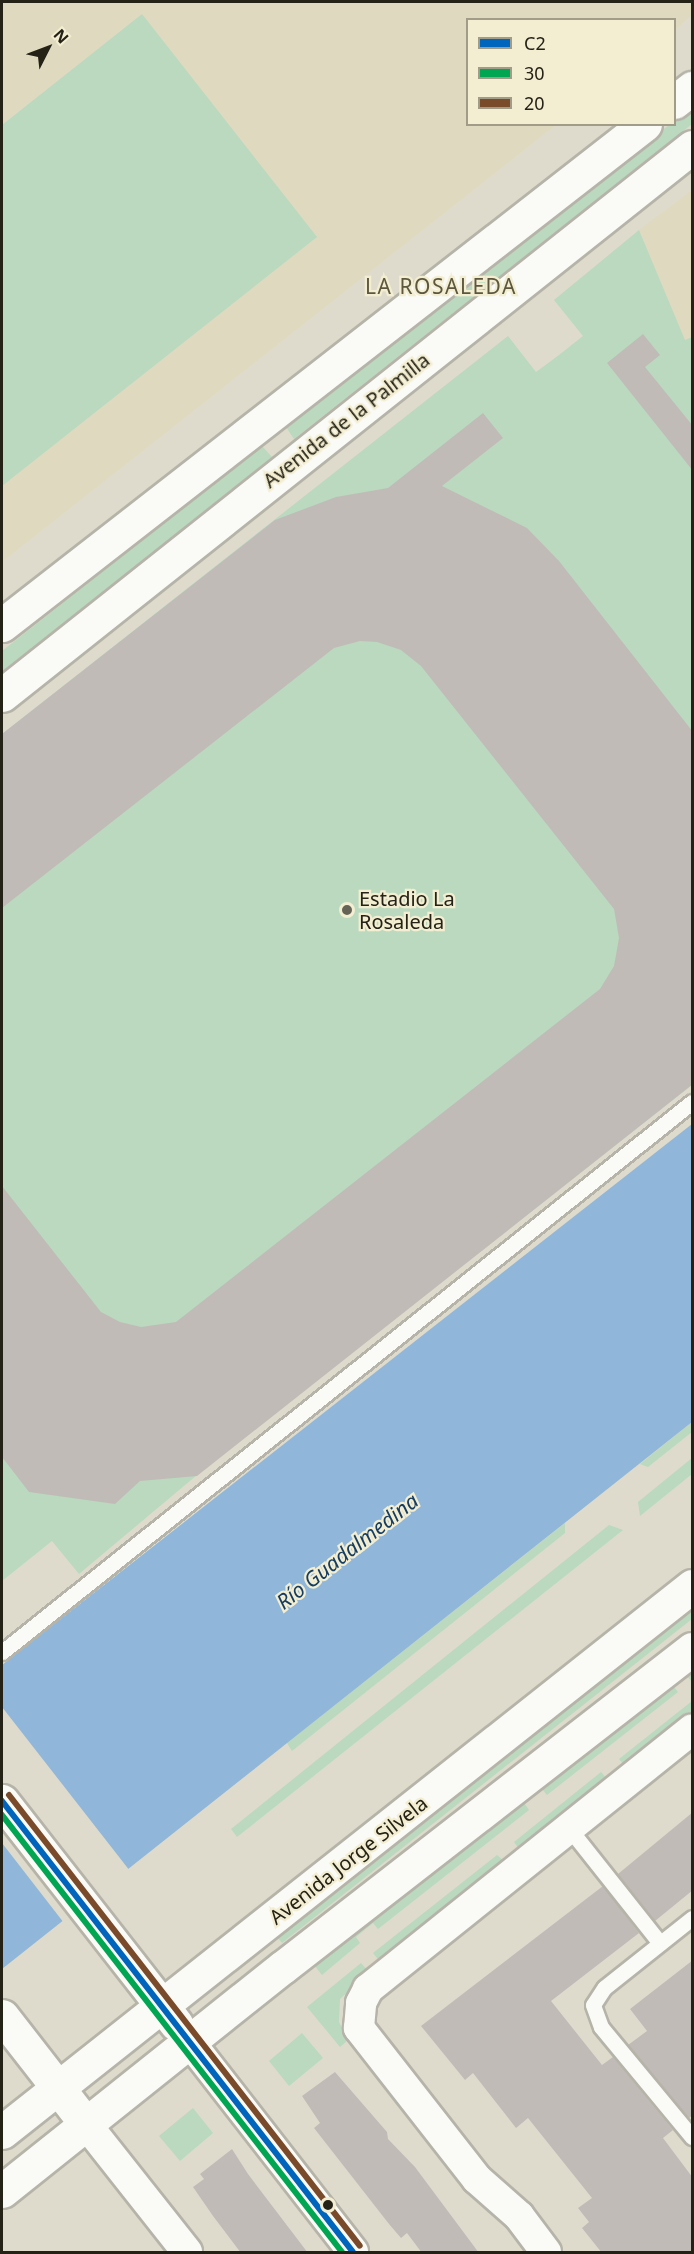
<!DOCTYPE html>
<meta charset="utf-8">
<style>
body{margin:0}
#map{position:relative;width:694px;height:2254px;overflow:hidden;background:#dedbcc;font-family:"Noto Sans",sans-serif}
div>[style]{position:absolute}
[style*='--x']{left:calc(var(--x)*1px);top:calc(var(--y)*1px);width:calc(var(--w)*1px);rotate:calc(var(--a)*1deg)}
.built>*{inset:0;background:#dfdabf}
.green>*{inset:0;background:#bad9bf}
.water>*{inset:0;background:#90b6d9}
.pier>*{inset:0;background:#dedbcc}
.building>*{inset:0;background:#c1bbb7}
.roads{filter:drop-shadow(2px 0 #b6b4a8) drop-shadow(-2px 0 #b6b4a8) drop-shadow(0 2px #b6b4a8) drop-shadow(0 -2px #b6b4a8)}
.service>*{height:15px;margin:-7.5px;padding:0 7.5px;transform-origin:7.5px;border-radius:7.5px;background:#fafaf7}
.minor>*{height:30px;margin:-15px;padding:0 15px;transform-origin:15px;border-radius:15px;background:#fafaf7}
.secondary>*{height:33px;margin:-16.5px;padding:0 16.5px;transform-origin:16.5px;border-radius:16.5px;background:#fafaf7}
.primary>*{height:33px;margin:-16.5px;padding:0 16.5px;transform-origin:16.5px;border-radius:16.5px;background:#fafaf7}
.bus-1>*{height:6px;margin:-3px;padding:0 3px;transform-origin:3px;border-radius:3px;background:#0065bd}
.bus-2>*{height:6px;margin:-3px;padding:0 3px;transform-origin:3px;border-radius:3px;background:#00a651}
.bus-3>*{height:6px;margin:-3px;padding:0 3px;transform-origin:3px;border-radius:3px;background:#7a4b2a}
.dots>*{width:16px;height:16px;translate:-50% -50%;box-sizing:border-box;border:3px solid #f3eed1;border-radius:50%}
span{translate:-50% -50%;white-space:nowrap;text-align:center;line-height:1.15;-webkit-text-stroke:4.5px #f3eed1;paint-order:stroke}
.street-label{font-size:20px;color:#242217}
.poi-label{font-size:20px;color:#242217}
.left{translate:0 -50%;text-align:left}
.neighbourhood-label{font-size:21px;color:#5c573e;letter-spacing:1.5px}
.water-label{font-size:21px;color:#153d63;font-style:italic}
.frame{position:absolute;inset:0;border:3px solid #242217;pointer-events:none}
.legend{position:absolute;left:466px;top:18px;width:210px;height:108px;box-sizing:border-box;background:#f3eed1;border:2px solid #a09c87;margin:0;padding:8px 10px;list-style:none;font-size:18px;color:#242217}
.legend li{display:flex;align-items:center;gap:12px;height:30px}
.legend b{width:30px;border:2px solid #a09c87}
.north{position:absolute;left:18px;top:18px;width:60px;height:60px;-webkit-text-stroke:4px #f3eed1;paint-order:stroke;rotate:48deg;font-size:16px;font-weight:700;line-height:24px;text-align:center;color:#242217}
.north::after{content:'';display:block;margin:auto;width:21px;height:27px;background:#242217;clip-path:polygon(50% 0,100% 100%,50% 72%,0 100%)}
</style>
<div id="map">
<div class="built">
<div style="clip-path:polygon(2px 2px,692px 2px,692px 15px,675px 30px,674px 20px,468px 20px,468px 124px,556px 125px,2px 562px)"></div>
<div style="clip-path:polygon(692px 190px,692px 359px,639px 230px)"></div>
</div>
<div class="green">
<div style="clip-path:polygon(142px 14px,317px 237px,2px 486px,2px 125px)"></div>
<div style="clip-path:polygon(692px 106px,692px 124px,294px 439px,286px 427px,669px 125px,674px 124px,675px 120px)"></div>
<div style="clip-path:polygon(639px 230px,685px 340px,692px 337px,692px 1085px,197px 1475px,79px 1574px,52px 1541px,2px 1581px,2px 734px,508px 336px,536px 372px,559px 355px,583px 336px,554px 300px)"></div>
<div style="clip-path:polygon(262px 446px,272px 457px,2px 674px,2px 651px)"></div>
<div style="clip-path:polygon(692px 1422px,692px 1432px,648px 1467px,640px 1464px)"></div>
<div style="clip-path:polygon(692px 1458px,692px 1474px,640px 1516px,638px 1502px)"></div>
<div style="clip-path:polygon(565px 1523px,565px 1533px,292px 1751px,287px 1743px)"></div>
<div style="clip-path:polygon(609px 1525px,623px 1530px,237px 1837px,231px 1829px)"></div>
<div style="clip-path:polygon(692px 1609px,692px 1619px,282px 1943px,277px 1937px)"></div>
<div style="clip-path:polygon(692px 1664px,692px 1682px,686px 1675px,673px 1686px,678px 1692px,547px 1795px,542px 1789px,524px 1803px,529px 1810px,378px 1929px,373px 1923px,356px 1937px,360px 1943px,322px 1975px,314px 1965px)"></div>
<div style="clip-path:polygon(692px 1701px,692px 1716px,381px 1963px,373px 1953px,497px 1855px,504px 1861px,519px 1849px,514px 1842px,601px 1772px,607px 1779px,624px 1765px,619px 1759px)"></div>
<div style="clip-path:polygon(361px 1963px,369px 1972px,340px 1999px,339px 2022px,348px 2040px,340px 2047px,307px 2007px)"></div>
<div style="clip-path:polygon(302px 2033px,323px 2058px,289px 2086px,269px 2061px)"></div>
<div style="clip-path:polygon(193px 2108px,213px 2133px,180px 2161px,159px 2136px)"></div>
</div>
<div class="water">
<div style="clip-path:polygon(692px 1124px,692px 1422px,2px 1969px,2px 1665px)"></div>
</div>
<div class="pier">
<div style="clip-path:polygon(2px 1707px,130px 1871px,64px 1923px,2px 1843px)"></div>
</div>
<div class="building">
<div style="clip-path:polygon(643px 334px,660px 355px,645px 367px,693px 426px,693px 471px,607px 363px)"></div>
<div style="clip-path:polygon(483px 413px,503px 438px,442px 486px,527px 528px,559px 561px,693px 732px,693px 1084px,197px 1476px,140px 1481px,115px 1504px,29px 1492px,2px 1457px,2px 1186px,101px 1312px,120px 1322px,141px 1327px,176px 1322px,600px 989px,614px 966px,619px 938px,614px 909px,421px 666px,401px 650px,377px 642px,360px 641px,334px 648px,2px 908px,2px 734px,275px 520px,336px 497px,388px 488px)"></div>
<div style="clip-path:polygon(693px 1812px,693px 1890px,655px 1921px,618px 1874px)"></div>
<div style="clip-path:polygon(603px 1886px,639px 1933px,551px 2001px,602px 2065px,613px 2057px,673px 2130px,663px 2138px,693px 2178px,693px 2253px,602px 2253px,582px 2228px,589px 2222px,578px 2208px,592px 2198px,528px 2118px,516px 2128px,473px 2073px,465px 2080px,421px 2026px)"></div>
<div style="clip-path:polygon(693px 1960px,693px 2115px,689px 2118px,628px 2045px,647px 2031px,630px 2009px)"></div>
<div style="clip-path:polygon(335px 2072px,387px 2132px,388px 2139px,415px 2167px,479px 2253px,422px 2253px,407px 2233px,401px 2238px,389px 2224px,314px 2128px,320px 2123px,302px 2096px)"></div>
<div style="clip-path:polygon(232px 2149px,248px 2174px,308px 2253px,241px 2253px,213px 2216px,193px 2187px,204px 2179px,200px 2174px)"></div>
</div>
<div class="roads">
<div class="service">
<div style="--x:2;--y:1652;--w:882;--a:-38.56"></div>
<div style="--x:568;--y:1827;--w:148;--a:51.6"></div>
<div style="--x:692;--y:1918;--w:112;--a:141.5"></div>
<div style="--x:604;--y:1988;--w:20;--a:123"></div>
<div style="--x:593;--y:2005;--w:23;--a:70"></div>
<div style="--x:601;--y:2027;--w:143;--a:50.4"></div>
</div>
<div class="minor">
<div style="--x:189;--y:2041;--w:267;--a:52.1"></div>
<div style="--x:86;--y:2124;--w:163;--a:51.7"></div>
<div style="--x:546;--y:2252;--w:45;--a:-126.9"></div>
<div style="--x:519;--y:2216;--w:56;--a:-138.6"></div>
<div style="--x:477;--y:2179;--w:192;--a:-128"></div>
<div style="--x:359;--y:2028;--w:25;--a:-85"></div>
<div style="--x:361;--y:2003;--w:16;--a:-63"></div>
<div style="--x:368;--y:1989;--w:415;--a:-38.7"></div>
</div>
<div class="secondary">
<div style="--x:674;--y:102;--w:23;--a:-38"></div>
<div style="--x:2;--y:625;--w:815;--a:-37.92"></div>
<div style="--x:2;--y:695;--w:881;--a:-38.46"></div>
</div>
<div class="primary">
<div style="--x:2;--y:1801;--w:283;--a:52"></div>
<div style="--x:2;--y:2016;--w:137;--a:52.1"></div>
<div style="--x:2;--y:2132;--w:880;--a:-38.35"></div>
<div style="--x:2;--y:2191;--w:359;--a:-38.6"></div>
<div style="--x:283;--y:1967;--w:518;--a:-37.87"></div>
</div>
</div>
<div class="bus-1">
<div style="--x:2;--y:1801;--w:571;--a:52.11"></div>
</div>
<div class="bus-2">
<div style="--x:2;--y:1815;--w:554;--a:52.12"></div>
</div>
<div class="bus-3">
<div style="--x:9;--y:1795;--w:571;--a:52.11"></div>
</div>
<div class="dots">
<div style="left:347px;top:910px;background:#656356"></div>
<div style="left:328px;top:2205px;background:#242217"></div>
</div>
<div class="street-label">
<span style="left:346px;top:420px;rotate:-38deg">Avenida de la Palmilla</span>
<span style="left:348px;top:1860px;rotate:-38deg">Avenida Jorge Silvela</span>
</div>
<div class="poi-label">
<span class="left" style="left:359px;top:910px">Estadio La<br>Rosaleda</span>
</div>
<div class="neighbourhood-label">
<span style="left:441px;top:286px">LA ROSALEDA</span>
</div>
<div class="water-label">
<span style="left:347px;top:1551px;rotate:-38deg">Río Guadalmedina</span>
</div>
<div class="frame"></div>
<ul class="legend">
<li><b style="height:8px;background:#0065bd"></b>C2</li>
<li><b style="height:8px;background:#00a651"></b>30</li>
<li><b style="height:8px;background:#7a4b2a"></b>20</li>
</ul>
<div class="north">N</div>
</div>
